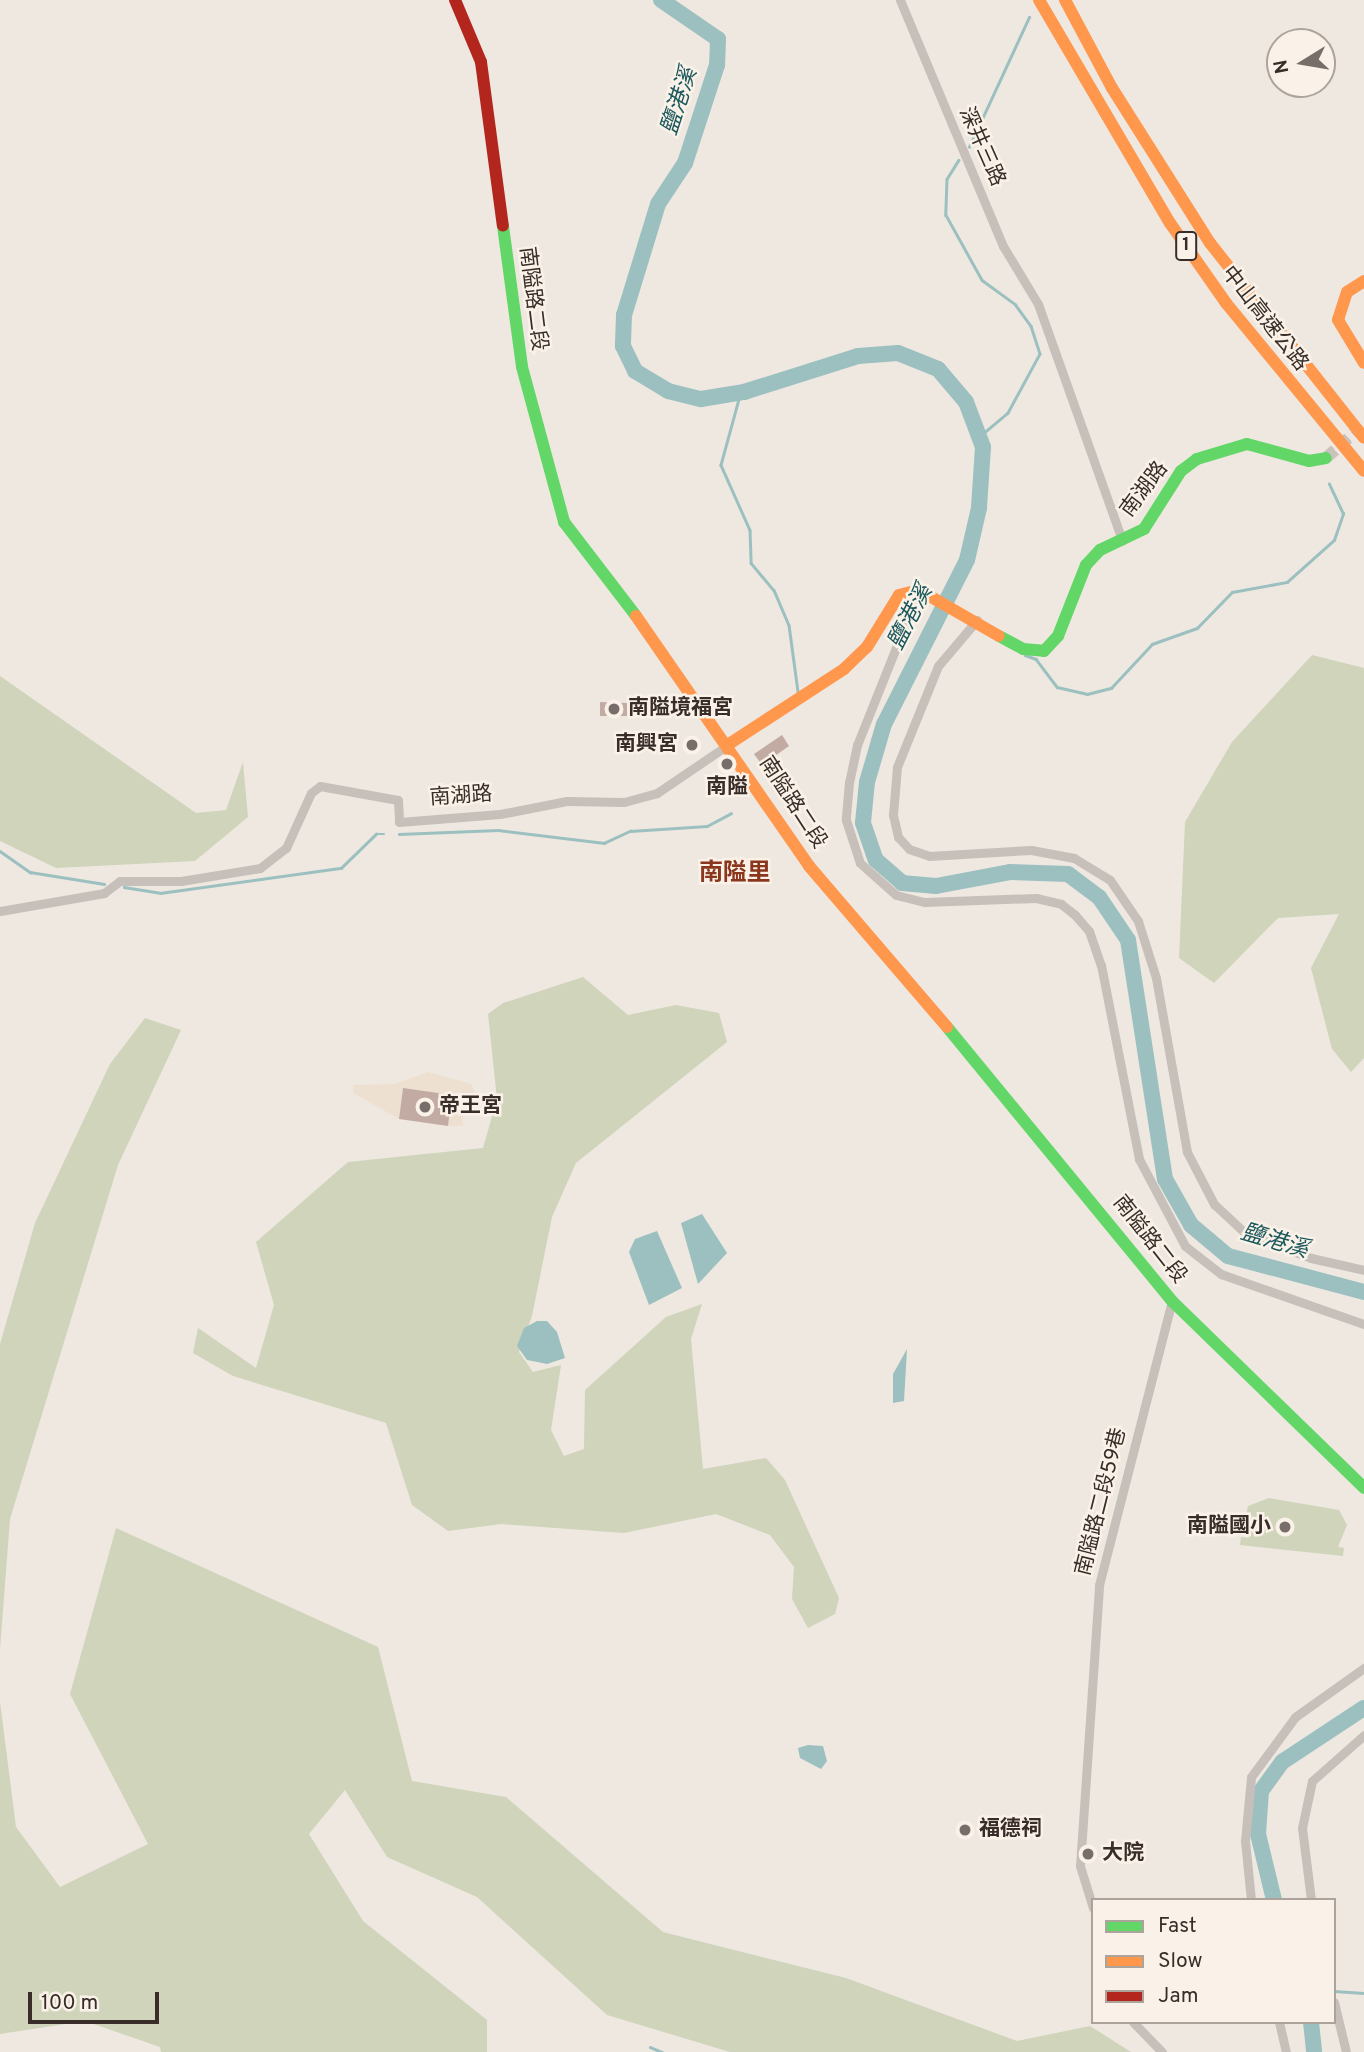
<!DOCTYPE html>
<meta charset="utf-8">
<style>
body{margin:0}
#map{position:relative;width:1364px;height:2052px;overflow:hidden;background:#eee8e1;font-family:Overpass,"Noto Sans TC",sans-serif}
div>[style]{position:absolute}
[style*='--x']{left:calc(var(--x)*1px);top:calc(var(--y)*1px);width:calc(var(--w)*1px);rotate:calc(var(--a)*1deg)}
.green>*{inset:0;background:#cfd4ba}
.plaza>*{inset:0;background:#ede0d0}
.water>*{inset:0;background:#9cc0c0}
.stream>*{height:2.5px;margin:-1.25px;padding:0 1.25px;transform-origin:1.25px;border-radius:1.25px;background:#9cc0c0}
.river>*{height:16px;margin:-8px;padding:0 8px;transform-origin:8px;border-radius:8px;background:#9cc0c0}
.building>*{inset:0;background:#c2aba2}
.secondary-tunnel>*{height:12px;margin-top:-6px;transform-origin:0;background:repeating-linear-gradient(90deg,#cac3bc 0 12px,transparent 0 18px)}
.street>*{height:9px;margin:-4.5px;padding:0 4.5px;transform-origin:4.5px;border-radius:4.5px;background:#c7c0ba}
.fast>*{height:12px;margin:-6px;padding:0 6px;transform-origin:6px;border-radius:6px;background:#63d668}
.slow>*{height:12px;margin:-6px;padding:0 6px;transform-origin:6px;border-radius:6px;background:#ff974d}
.jam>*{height:12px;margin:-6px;padding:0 6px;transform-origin:6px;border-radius:6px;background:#b3261e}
.dots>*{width:19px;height:19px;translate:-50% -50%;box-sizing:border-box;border:4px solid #faf2e8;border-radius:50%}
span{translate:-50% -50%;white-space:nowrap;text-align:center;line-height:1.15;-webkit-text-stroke:5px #faf2e8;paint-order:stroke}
.shield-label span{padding:2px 5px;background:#faf2e8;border:2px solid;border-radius:5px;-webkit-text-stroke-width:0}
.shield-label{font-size:19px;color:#382d28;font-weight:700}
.street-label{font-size:21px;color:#382d28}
.poi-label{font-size:21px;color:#382d28;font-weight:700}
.left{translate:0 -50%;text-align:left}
.right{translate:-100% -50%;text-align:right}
.water-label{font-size:23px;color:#1b585c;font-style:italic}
.quarter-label{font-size:24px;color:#8b371d;font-weight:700}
.legend{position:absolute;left:1091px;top:1898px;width:245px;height:126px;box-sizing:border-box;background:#faf2e8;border:2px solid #aca39b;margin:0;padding:9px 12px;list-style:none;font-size:21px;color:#382d28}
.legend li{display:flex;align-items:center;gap:14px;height:35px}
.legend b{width:35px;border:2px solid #aca39b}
.north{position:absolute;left:1266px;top:28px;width:70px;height:70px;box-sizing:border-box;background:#faf2e8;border:2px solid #aca39b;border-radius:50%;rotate:259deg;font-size:19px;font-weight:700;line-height:28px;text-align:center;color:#382d28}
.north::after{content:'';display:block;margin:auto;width:24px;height:32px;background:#786e69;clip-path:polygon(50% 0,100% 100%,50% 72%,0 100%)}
.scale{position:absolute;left:28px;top:1992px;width:131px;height:32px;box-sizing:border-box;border:4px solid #382d28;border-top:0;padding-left:9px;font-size:21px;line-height:24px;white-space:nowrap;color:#382d28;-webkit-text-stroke:5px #faf2e8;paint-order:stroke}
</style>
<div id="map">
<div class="green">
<div style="clip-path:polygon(1312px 655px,1364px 668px,1364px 1058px,1351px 1072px,1332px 1049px,1311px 968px,1339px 914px,1278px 918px,1214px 983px,1179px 958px,1185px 822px,1232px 742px)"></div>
<div style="clip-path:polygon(0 676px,196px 813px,226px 810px,243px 762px,248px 817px,195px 861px,56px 868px,0 841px)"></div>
<div style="clip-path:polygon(583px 977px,628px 1015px,676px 1005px,719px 1013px,727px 1042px,576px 1163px,552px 1217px,532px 1316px,519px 1352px,533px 1372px,561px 1365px,551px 1430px,564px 1456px,584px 1449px,585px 1390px,666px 1317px,702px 1304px,691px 1339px,703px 1469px,766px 1458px,785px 1480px,839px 1598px,835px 1614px,808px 1628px,792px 1599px,794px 1567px,770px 1535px,716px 1514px,624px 1533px,501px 1524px,448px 1531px,412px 1505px,386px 1423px,233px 1376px,193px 1353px,198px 1328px,256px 1368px,274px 1305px,256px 1242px,348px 1162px,483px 1148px,497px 1099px,488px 1014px,503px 1003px)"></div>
<div style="clip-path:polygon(145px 1018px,181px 1030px,118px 1165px,10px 1519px,0 1649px,0 1344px,35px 1223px,110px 1064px)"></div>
<div style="clip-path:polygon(1269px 1498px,1339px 1510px,1347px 1525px,1338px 1547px,1344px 1548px,1343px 1556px,1240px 1545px,1241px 1537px,1249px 1538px,1244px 1525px,1248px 1506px)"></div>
<div style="clip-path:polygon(116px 1528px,378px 1647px,412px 1781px,506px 1797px,663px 1932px,846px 1978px,1017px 2041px,1090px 2026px,1131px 2052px,730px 2052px,607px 2015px,477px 1897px,387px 1857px,345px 1790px,309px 1834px,363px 1921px,487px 2020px,487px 2052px,161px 2052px,160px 2047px,85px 2021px,0 2034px,0 1702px,16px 1827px,60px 1887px,148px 1844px,70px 1694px)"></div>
</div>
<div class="plaza">
<div style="clip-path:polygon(428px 1072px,472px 1084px,477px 1105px,462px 1106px,463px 1126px,448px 1126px,452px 1096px,403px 1089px,399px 1119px,353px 1093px,353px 1085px,394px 1084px)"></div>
</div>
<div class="water">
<div style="clip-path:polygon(702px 1214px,727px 1253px,698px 1284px,681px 1223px)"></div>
<div style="clip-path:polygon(657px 1231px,682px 1288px,649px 1305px,629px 1252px,635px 1239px)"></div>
<div style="clip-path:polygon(537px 1321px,547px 1321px,557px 1332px,565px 1358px,547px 1364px,527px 1360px,517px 1346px,524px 1328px)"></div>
<div style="clip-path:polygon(907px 1349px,904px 1401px,893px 1403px,893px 1374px)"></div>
<div style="clip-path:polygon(808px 1745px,823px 1746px,827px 1761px,821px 1769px,800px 1758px,798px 1748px)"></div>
</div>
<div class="stream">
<div style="--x:969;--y:147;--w:143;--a:-65.2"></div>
<div style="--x:959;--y:160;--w:22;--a:122"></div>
<div style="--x:947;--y:179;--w:36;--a:92"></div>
<div style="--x:946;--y:215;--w:74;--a:61"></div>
<div style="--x:982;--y:280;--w:41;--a:36"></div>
<div style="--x:1015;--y:304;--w:27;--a:54"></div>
<div style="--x:1031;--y:326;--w:29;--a:72"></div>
<div style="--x:1040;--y:354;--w:67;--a:118.5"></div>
<div style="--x:1008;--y:413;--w:38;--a:140"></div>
<div style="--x:741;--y:392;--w:76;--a:105.3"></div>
<div style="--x:721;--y:465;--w:71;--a:66"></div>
<div style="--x:750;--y:530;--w:33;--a:88"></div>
<div style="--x:751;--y:563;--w:35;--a:50"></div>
<div style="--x:774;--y:590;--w:38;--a:67"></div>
<div style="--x:789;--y:625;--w:68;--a:82.3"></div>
<div style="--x:1025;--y:655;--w:12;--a:20"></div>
<div style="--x:1036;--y:659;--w:35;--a:53"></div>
<div style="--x:1057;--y:687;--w:31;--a:13"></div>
<div style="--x:1087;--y:694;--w:25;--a:-14"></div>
<div style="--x:1111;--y:688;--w:60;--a:-47"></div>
<div style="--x:1152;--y:644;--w:48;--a:-19.6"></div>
<div style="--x:1197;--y:628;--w:50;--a:-45.8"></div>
<div style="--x:1232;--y:592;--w:56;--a:-10.3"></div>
<div style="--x:1287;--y:582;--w:63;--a:-41.8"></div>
<div style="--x:1334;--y:540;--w:28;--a:-71"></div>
<div style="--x:1343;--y:514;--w:33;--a:-115"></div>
<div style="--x:399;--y:834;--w:99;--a:-2.3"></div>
<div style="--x:498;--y:830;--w:107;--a:7"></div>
<div style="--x:604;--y:843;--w:29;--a:-25"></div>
<div style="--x:630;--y:831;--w:77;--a:-3.7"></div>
<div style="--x:707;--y:826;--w:27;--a:-28"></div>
<div style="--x:0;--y:851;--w:37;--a:35"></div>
<div style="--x:30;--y:872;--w:75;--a:9.2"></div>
<div style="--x:124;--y:887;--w:36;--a:9"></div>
<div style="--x:160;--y:893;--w:183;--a:-7.9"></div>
<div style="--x:341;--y:868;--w:49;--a:-44.2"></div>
<div style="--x:376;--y:834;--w:8;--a:0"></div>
<div style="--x:1334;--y:1991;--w:30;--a:4"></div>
<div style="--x:650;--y:2047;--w:13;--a:23"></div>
</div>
<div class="river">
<div style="--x:661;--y:0;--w:69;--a:34.4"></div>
<div style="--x:718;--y:39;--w:26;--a:92"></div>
<div style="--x:717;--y:65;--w:103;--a:108.1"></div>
<div style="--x:685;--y:163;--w:49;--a:123.4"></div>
<div style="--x:658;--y:204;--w:116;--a:107"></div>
<div style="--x:624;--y:315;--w:31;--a:92"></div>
<div style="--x:623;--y:346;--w:28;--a:64"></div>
<div style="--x:635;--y:371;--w:39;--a:31"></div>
<div style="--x:668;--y:391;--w:34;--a:14"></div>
<div style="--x:701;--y:399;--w:44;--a:-9.2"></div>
<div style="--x:744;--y:392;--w:120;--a:-17.5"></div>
<div style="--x:858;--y:356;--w:40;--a:-4.3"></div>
<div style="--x:898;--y:353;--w:43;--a:21.8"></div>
<div style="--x:938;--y:369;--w:43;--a:49.7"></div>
<div style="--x:966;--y:402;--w:48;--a:69.3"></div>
<div style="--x:983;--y:447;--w:61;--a:93.8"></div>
<div style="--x:979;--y:508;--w:53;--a:103"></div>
<div style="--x:967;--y:560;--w:184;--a:116.8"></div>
<div style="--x:884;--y:724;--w:60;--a:106.3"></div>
<div style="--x:867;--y:782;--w:41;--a:95.6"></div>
<div style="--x:863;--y:823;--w:39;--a:71"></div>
<div style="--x:876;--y:860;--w:35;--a:41"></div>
<div style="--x:902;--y:883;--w:34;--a:5"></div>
<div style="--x:936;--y:886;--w:75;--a:-10.7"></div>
<div style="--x:1010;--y:872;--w:58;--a:2"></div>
<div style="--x:1068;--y:874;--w:39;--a:37"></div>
<div style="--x:1099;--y:897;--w:52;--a:56"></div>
<div style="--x:1128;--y:940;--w:242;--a:81.2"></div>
<div style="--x:1165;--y:1179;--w:53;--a:60.5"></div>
<div style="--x:1191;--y:1225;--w:48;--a:40"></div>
<div style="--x:1228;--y:1256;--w:141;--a:14.8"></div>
<div style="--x:1274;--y:1900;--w:68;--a:-103.6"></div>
<div style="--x:1258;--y:1834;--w:43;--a:-86"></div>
<div style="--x:1261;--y:1791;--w:36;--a:-54"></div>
<div style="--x:1282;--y:1762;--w:98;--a:-33.4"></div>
<div style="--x:1311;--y:2022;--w:30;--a:84"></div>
</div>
<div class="building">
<div style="clip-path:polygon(600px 702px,627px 703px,627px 716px,600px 716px)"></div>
<div style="clip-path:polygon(782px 735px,789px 746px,762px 765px,754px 754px)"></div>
<div style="clip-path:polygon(403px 1088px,452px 1095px,448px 1126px,399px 1119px)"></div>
</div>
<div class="secondary-tunnel">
<div style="--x:1326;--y:458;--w:51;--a:-41.8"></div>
</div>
<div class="street">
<div style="--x:900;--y:0;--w:267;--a:67.3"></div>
<div style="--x:1003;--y:246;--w:68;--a:58.9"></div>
<div style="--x:1038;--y:304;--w:251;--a:70.4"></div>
<div style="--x:919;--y:590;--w:167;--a:111.8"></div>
<div style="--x:857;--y:745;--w:38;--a:102"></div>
<div style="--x:849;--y:782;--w:38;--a:95"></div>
<div style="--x:846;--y:820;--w:45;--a:72"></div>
<div style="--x:860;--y:863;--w:48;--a:41.6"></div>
<div style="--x:896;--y:895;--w:30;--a:14"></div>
<div style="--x:925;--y:902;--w:111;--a:-2.1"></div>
<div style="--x:1036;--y:898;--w:26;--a:13"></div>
<div style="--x:1061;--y:904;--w:18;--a:38"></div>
<div style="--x:1075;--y:915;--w:21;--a:49"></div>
<div style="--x:1089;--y:931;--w:36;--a:71"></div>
<div style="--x:1101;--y:965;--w:198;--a:78.9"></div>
<div style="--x:1139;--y:1159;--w:98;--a:62.1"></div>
<div style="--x:1185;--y:1246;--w:46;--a:37.9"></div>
<div style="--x:1221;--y:1274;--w:151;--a:19.3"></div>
<div style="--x:977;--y:620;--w:60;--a:130.3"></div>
<div style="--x:938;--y:666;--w:109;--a:112.1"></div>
<div style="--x:897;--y:767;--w:48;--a:94.8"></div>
<div style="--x:893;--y:815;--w:23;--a:77"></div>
<div style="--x:898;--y:837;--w:16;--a:47"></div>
<div style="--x:909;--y:849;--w:21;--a:19"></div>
<div style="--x:929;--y:856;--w:102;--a:-3.4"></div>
<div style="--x:1031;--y:850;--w:44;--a:10.5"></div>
<div style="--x:1074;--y:858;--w:42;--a:31.4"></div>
<div style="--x:1110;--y:880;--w:50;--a:55.7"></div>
<div style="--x:1138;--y:921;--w:60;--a:72.5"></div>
<div style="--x:1156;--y:978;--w:177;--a:79.9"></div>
<div style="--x:1187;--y:1152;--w:59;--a:62.6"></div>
<div style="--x:1214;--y:1204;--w:41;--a:43"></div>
<div style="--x:1244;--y:1232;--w:72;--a:21.2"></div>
<div style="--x:1311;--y:1258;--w:54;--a:12.8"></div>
<div style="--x:0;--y:911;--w:106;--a:-9.8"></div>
<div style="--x:104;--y:893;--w:20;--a:-37"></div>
<div style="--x:120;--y:881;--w:61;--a:0"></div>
<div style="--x:181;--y:881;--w:80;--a:-9.3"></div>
<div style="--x:260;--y:868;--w:33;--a:-38"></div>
<div style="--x:286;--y:848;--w:60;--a:-65.6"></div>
<div style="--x:311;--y:793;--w:11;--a:-38"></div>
<div style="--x:320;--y:786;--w:79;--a:10.2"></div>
<div style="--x:398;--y:800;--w:22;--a:87"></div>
<div style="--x:399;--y:822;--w:101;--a:-4.5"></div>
<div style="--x:500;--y:814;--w:68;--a:-11"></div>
<div style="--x:567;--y:801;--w:57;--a:1"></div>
<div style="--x:624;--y:802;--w:34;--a:-15"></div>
<div style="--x:657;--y:793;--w:87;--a:-34.2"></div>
<div style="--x:1251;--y:1900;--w:59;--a:-95.8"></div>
<div style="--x:1245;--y:1841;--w:64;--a:-84.6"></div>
<div style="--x:1251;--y:1777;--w:74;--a:-53.7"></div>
<div style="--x:1295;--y:1717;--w:85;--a:-35.4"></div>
<div style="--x:1311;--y:1900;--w:73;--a:-97.1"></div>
<div style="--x:1302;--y:1828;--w:48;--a:-78"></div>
<div style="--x:1312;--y:1781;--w:69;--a:-41.5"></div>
<div style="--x:1093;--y:1908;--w:44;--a:-107.2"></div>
<div style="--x:1080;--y:1866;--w:282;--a:-86.1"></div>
<div style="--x:1099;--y:1585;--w:293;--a:-75.6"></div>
<div style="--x:1334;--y:2002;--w:51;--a:76.5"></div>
<div style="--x:1133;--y:2022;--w:42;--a:46"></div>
<div style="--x:1279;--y:2022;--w:31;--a:77"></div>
</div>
<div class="fast">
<div style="--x:503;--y:226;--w:142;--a:82.3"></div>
<div style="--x:522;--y:367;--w:161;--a:74.8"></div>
<div style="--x:564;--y:522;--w:118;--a:52.5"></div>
<div style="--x:999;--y:636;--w:27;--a:28"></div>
<div style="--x:1023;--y:649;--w:21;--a:5"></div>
<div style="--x:1044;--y:651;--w:21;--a:-47"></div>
<div style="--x:1058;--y:636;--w:76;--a:-68.5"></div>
<div style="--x:1086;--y:565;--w:21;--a:-47"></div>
<div style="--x:1100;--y:550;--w:49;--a:-25.5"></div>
<div style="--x:1144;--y:529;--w:69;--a:-57.5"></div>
<div style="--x:1181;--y:471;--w:20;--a:-37"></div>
<div style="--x:1197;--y:459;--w:52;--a:-16.7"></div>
<div style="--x:1247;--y:444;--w:64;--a:15.3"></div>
<div style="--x:1309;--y:461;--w:17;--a:-10"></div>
<div style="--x:947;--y:1027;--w:355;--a:50.6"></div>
<div style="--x:1172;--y:1301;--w:268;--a:44.2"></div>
</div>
<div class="slow">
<div style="--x:1039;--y:0;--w:259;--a:59.6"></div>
<div style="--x:1170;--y:223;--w:98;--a:55"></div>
<div style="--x:1226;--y:303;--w:217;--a:50.6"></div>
<div style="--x:1065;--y:0;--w:100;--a:61.9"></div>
<div style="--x:1112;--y:88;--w:183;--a:57.7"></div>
<div style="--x:1210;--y:243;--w:248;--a:51.7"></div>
<div style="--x:1364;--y:281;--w:20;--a:147"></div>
<div style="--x:1347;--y:292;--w:29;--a:108"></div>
<div style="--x:1338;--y:320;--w:50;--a:58.8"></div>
<div style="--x:636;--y:616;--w:304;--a:55.3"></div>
<div style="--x:809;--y:866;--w:212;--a:49.4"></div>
<div style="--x:729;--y:744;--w:137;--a:-33.1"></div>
<div style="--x:844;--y:669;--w:32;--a:-44"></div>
<div style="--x:867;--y:647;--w:61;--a:-58.4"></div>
<div style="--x:899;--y:595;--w:21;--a:-14"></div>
<div style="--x:919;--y:590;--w:92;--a:29.9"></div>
</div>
<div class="jam">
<div style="--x:455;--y:0;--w:67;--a:67.2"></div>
<div style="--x:481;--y:62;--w:165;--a:82.4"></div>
</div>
<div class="dots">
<div style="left:614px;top:709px;background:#786e69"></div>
<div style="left:692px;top:745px;background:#786e69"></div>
<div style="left:727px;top:764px;background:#786e69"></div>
<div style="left:425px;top:1107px;background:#786e69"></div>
<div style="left:1285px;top:1527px;background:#786e69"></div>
<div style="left:965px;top:1830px;background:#786e69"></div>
<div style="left:1088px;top:1854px;background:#786e69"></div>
</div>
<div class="shield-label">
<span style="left:1186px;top:246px">1</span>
</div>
<div class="street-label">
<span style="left:981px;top:147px;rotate:66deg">深井三路</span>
<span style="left:532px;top:299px;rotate:83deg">南隘路二段</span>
<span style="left:1264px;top:319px;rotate:52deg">中山高速公路</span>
<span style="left:1145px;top:490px;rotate:-53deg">南湖路</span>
<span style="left:461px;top:797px;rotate:-4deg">南湖路</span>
<span style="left:792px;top:803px;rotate:57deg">南隘路二段</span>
<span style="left:1149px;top:1240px;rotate:52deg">南隘路二段</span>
<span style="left:1102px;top:1502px;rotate:-76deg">南隘路二段59巷</span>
</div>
<div class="poi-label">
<span class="left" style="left:628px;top:709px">南隘境福宮</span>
<span class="right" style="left:678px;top:745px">南興宮</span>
<span style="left:727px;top:788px">南隘</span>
<span class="left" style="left:439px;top:1107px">帝王宮</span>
<span class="right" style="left:1271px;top:1527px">南隘國小</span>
<span class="left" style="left:979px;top:1830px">福德祠</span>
<span class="left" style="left:1102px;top:1854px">大院</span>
</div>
<div class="water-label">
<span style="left:681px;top:102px;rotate:-72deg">鹽港溪</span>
<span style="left:912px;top:618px;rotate:-63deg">鹽港溪</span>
<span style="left:1274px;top:1243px;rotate:16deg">鹽港溪</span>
</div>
<div class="quarter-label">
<span style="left:735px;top:875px">南隘里</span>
</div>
<ul class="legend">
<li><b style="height:9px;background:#63d668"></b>Fast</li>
<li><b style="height:9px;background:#ff974d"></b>Slow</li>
<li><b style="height:9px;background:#b3261e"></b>Jam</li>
</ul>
<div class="north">N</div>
<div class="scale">100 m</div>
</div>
